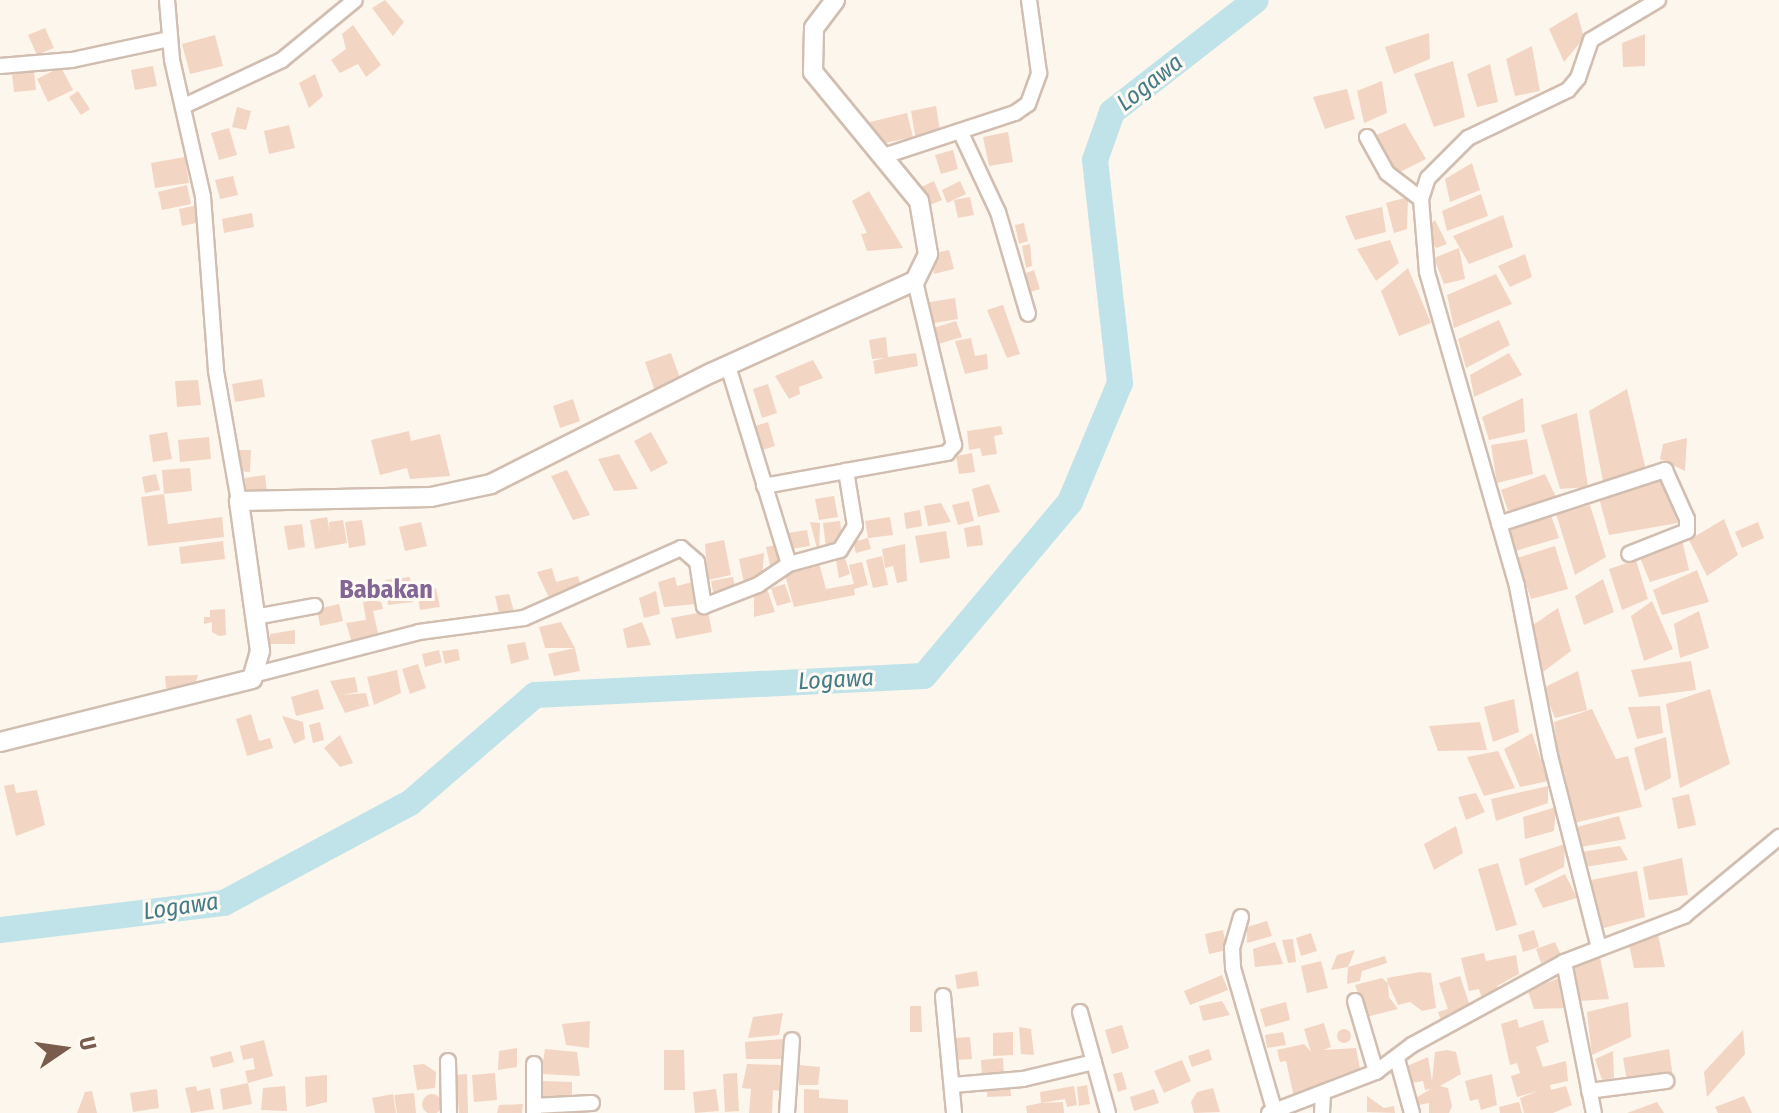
<!DOCTYPE html>
<style>
body{margin:0}
#map{position:relative;width:1779px;height:1113px;overflow:hidden;background:#fdf6ec;font-family:"Fira Sans Condensed",sans-serif}
div>[style]{position:absolute}
[style*='--x']{left:calc(var(--x)*1px);top:calc(var(--y)*1px);width:calc(var(--w)*1px);rotate:calc(var(--a)*1deg)}
.river>*{height:26px;margin:-13px;padding:0 13px;transform-origin:13px;border-radius:13px;background:#bfe3e8}
.building>*{inset:0;background:#f3d5c3}
.round{border-radius:50%}
.roads{filter:drop-shadow(2px 0 #d1beb0) drop-shadow(-2px 0 #d1beb0) drop-shadow(0 2px #d1beb0) drop-shadow(0 -2px #d1beb0)}
.minor>*{height:14px;margin:-7px;padding:0 7px;transform-origin:7px;border-radius:7px;background:#fff}
.secondary>*{height:18px;margin:-9px;padding:0 9px;transform-origin:9px;border-radius:9px;background:#fff}
span{translate:-50% -50%;white-space:nowrap;text-align:center;line-height:1.15;-webkit-text-stroke:6px #fffaf3;paint-order:stroke}
.water-label{font-size:24px;color:#437c86;font-style:italic}
.quarter-label{font-size:26px;color:#846695;font-weight:700}
.north{position:absolute;left:24px;top:1009px;width:80px;height:80px;-webkit-text-stroke:6px #fffaf3;paint-order:stroke;rotate:77deg;font-size:22px;font-weight:700;line-height:32px;text-align:center;color:#7a5c4d}
.north::after{content:'';display:block;margin:auto;width:28px;height:36px;background:#7a5c4d;clip-path:polygon(50% 0,100% 100%,50% 72%,0 100%)}
</style>
<div id="map">
<div class="river">
<div style="--x:0;--y:930;--w:226;--a:-6.9"></div>
<div style="--x:224;--y:903;--w:211;--a:-28.3"></div>
<div style="--x:410;--y:803;--w:165;--a:-40.8"></div>
<div style="--x:535;--y:695;--w:389;--a:-2.8"></div>
<div style="--x:924;--y:676;--w:227;--a:-50"></div>
<div style="--x:1070;--y:502;--w:129;--a:-67.2"></div>
<div style="--x:1120;--y:383;--w:224;--a:-96.4"></div>
<div style="--x:1095;--y:160;--w:51;--a:-70.5"></div>
<div style="--x:1112;--y:112;--w:182;--a:-37.9"></div>
</div>
<div class="building">
<div style="clip-path:polygon(385px 0,404px 22px,393px 36px,372px 8px)"></div>
<div style="clip-path:polygon(1577px 12px,1584px 38px,1564px 62px,1549px 29px)"></div>
<div style="clip-path:polygon(353px 25px,381px 65px,366px 77px,358px 64px,340px 73px,331px 60px,346px 49px,342px 34px)"></div>
<div style="clip-path:polygon(45px 28px,54px 48px,37px 55px,28px 35px)"></div>
<div style="clip-path:polygon(1429px 33px,1430px 59px,1394px 74px,1385px 47px)"></div>
<div style="clip-path:polygon(1645px 34px,1645px 66px,1623px 67px,1622px 43px)"></div>
<div style="clip-path:polygon(215px 35px,223px 66px,190px 74px,182px 44px)"></div>
<div style="clip-path:polygon(1532px 46px,1540px 91px,1515px 96px,1506px 59px)"></div>
<div style="clip-path:polygon(1453px 61px,1465px 117px,1434px 127px,1414px 74px)"></div>
<div style="clip-path:polygon(1490px 64px,1498px 102px,1477px 107px,1467px 74px)"></div>
<div style="clip-path:polygon(153px 66px,157px 86px,135px 90px,131px 70px)"></div>
<div style="clip-path:polygon(61px 67px,73px 90px,48px 102px,37px 79px)"></div>
<div style="clip-path:polygon(34px 72px,36px 90px,14px 92px,12px 74px)"></div>
<div style="clip-path:polygon(315px 74px,323px 96px,309px 108px,299px 83px)"></div>
<div style="clip-path:polygon(1382px 81px,1387px 113px,1364px 123px,1357px 91px)"></div>
<div style="clip-path:polygon(1347px 89px,1355px 119px,1325px 129px,1313px 97px)"></div>
<div style="clip-path:polygon(78px 91px,90px 109px,81px 115px,69px 97px)"></div>
<div style="clip-path:polygon(936px 106px,941px 136px,916px 141px,911px 111px)"></div>
<div style="clip-path:polygon(237px 107px,251px 111px,246px 130px,232px 127px)"></div>
<div style="clip-path:polygon(907px 113px,913px 137px,876px 145px,870px 122px)"></div>
<div style="clip-path:polygon(1405px 123px,1426px 159px,1396px 174px,1374px 136px)"></div>
<div style="clip-path:polygon(289px 125px,295px 148px,269px 154px,264px 131px)"></div>
<div style="clip-path:polygon(229px 128px,237px 155px,219px 160px,211px 133px)"></div>
<div style="clip-path:polygon(1008px 132px,1013px 162px,989px 166px,983px 137px)"></div>
<div style="clip-path:polygon(953px 150px,958px 169px,941px 174px,935px 155px)"></div>
<div style="clip-path:polygon(185px 157px,189px 183px,155px 188px,151px 163px)"></div>
<div style="clip-path:polygon(1472px 163px,1480px 190px,1450px 202px,1445px 179px)"></div>
<div style="clip-path:polygon(233px 176px,238px 195px,220px 199px,215px 180px)"></div>
<div style="clip-path:polygon(934px 181px,942px 200px,923px 208px,915px 190px)"></div>
<div style="clip-path:polygon(960px 181px,966px 194px,947px 203px,942px 190px)"></div>
<div style="clip-path:polygon(187px 185px,191px 204px,162px 210px,158px 192px)"></div>
<div style="clip-path:polygon(869px 191px,903px 248px,867px 251px,861px 234px,867px 233px,852px 201px)"></div>
<div style="clip-path:polygon(1481px 194px,1488px 216px,1447px 231px,1442px 211px)"></div>
<div style="clip-path:polygon(970px 197px,974px 215px,958px 218px,954px 200px)"></div>
<div style="clip-path:polygon(1408px 197px,1407px 229px,1394px 233px,1386px 203px)"></div>
<div style="clip-path:polygon(198px 205px,201px 222px,182px 226px,179px 209px)"></div>
<div style="clip-path:polygon(1382px 207px,1386px 232px,1355px 240px,1345px 216px)"></div>
<div style="clip-path:polygon(252px 213px,254px 227px,224px 233px,222px 219px)"></div>
<div style="clip-path:polygon(1503px 215px,1513px 247px,1469px 264px,1453px 236px)"></div>
<div style="clip-path:polygon(1435px 220px,1447px 244px,1436px 248px,1422px 231px)"></div>
<div style="clip-path:polygon(1024px 223px,1028px 241px,1019px 244px,1015px 225px)"></div>
<div style="clip-path:polygon(1390px 240px,1399px 263px,1376px 281px,1357px 249px)"></div>
<div style="clip-path:polygon(1030px 244px,1032px 266px,1026px 268px,1022px 246px)"></div>
<div style="clip-path:polygon(1459px 248px,1465px 279px,1444px 284px,1434px 258px)"></div>
<div style="clip-path:polygon(949px 250px,954px 269px,934px 274px,930px 254px)"></div>
<div style="clip-path:polygon(1525px 254px,1532px 277px,1510px 287px,1498px 266px)"></div>
<div style="clip-path:polygon(1408px 268px,1431px 323px,1399px 336px,1381px 291px)"></div>
<div style="clip-path:polygon(1034px 270px,1040px 289px,1030px 292px,1026px 273px)"></div>
<div style="clip-path:polygon(1496px 274px,1512px 304px,1454px 328px,1447px 295px)"></div>
<div style="clip-path:polygon(955px 298px,958px 319px,928px 324px,924px 303px)"></div>
<div style="clip-path:polygon(1003px 305px,1020px 354px,1007px 358px,987px 310px)"></div>
<div style="clip-path:polygon(1499px 320px,1510px 345px,1466px 368px,1458px 339px)"></div>
<div style="clip-path:polygon(956px 321px,962px 337px,935px 345px,930px 329px)"></div>
<div style="clip-path:polygon(886px 337px,888px 357px,916px 353px,918px 366px,875px 374px,873px 361px,885px 358px,872px 359px,869px 340px)"></div>
<div style="clip-path:polygon(971px 338px,975px 356px,987px 354px,988px 369px,965px 374px,955px 341px)"></div>
<div style="clip-path:polygon(671px 353px,681px 381px,655px 391px,645px 362px)"></div>
<div style="clip-path:polygon(1509px 353px,1522px 375px,1474px 397px,1470px 375px)"></div>
<div style="clip-path:polygon(813px 360px,823px 378px,799px 387px,800px 394px,789px 399px,775px 376px)"></div>
<div style="clip-path:polygon(262px 379px,265px 397px,235px 402px,232px 384px)"></div>
<div style="clip-path:polygon(198px 380px,201px 405px,177px 407px,175px 381px)"></div>
<div style="clip-path:polygon(768px 384px,777px 413px,762px 418px,753px 389px)"></div>
<div style="clip-path:polygon(1627px 389px,1646px 470px,1603px 481px,1589px 411px)"></div>
<div style="clip-path:polygon(1523px 398px,1525px 432px,1489px 440px,1482px 417px)"></div>
<div style="clip-path:polygon(573px 399px,580px 421px,560px 428px,553px 406px)"></div>
<div style="clip-path:polygon(1577px 413px,1588px 487px,1560px 489px,1541px 425px)"></div>
<div style="clip-path:polygon(768px 422px,775px 446px,759px 451px,752px 427px)"></div>
<div style="clip-path:polygon(1001px 426px,1003px 434px,994px 436px,997px 454px,982px 456px,980px 448px,969px 450px,967px 431px)"></div>
<div style="clip-path:polygon(409px 431px,411px 441px,440px 434px,450px 476px,410px 479px,407px 468px,380px 475px,371px 440px)"></div>
<div style="clip-path:polygon(167px 432px,172px 459px,153px 462px,149px 435px)"></div>
<div style="clip-path:polygon(651px 432px,668px 463px,651px 472px,634px 441px)"></div>
<div style="clip-path:polygon(209px 437px,211px 459px,180px 462px,178px 440px)"></div>
<div style="clip-path:polygon(1687px 438px,1685px 471px,1660px 459px,1663px 444px)"></div>
<div style="clip-path:polygon(1527px 439px,1533px 474px,1497px 483px,1491px 445px)"></div>
<div style="clip-path:polygon(235px 450px,251px 450px,250px 472px,234px 471px)"></div>
<div style="clip-path:polygon(972px 453px,975px 472px,959px 474px,956px 456px)"></div>
<div style="clip-path:polygon(619px 454px,638px 489px,614px 491px,598px 459px)"></div>
<div style="clip-path:polygon(190px 468px,192px 491px,164px 494px,162px 470px)"></div>
<div style="clip-path:polygon(567px 470px,590px 515px,573px 520px,551px 476px)"></div>
<div style="clip-path:polygon(156px 474px,160px 490px,145px 493px,142px 477px)"></div>
<div style="clip-path:polygon(1545px 474px,1556px 497px,1508px 511px,1501px 490px)"></div>
<div style="clip-path:polygon(265px 475px,267px 493px,247px 495px,245px 478px)"></div>
<div style="clip-path:polygon(1663px 480px,1678px 523px,1609px 535px,1599px 498px)"></div>
<div style="clip-path:polygon(989px 484px,1000px 512px,978px 517px,972px 489px)"></div>
<div style="clip-path:polygon(164px 494px,168px 524px,222px 517px,224px 537px,148px 546px,141px 497px)"></div>
<div style="clip-path:polygon(834px 496px,838px 517px,819px 520px,815px 499px)"></div>
<div style="clip-path:polygon(969px 501px,974px 521px,958px 525px,952px 505px)"></div>
<div style="clip-path:polygon(941px 503px,951px 522px,928px 526px,924px 506px)"></div>
<div style="clip-path:polygon(1590px 505px,1606px 557px,1575px 575px,1556px 514px)"></div>
<div style="clip-path:polygon(920px 510px,922px 526px,906px 529px,904px 513px)"></div>
<div style="clip-path:polygon(1551px 515px,1559px 538px,1515px 551px,1509px 527px)"></div>
<div style="clip-path:polygon(327px 517px,330px 533px,329px 522px,343px 520px,347px 543px,315px 549px,310px 520px)"></div>
<div style="clip-path:polygon(890px 517px,893px 535px,868px 538px,865px 521px)"></div>
<div style="clip-path:polygon(1724px 519px,1738px 555px,1707px 576px,1689px 540px)"></div>
<div style="clip-path:polygon(362px 520px,366px 545px,349px 548px,345px 522px)"></div>
<div style="clip-path:polygon(840px 521px,843px 545px,826px 547px,823px 523px)"></div>
<div style="clip-path:polygon(421px 522px,427px 546px,405px 551px,399px 527px)"></div>
<div style="clip-path:polygon(810px 522px,820px 523px,819px 556px)"></div>
<div style="clip-path:polygon(1758px 522px,1764px 538px,1742px 548px,1735px 532px)"></div>
<div style="clip-path:polygon(302px 524px,305px 547px,288px 550px,284px 526px)"></div>
<div style="clip-path:polygon(980px 525px,983px 545px,967px 547px,964px 528px)"></div>
<div style="clip-path:polygon(807px 530px,810px 546px,790px 549px,788px 533px)"></div>
<div style="clip-path:polygon(946px 531px,950px 558px,920px 563px,915px 536px)"></div>
<div style="clip-path:polygon(868px 538px,871px 549px,856px 553px,853px 542px)"></div>
<div style="clip-path:polygon(724px 540px,731px 575px,708px 580px,705px 544px)"></div>
<div style="clip-path:polygon(1682px 540px,1689px 570px,1650px 582px,1640px 558px)"></div>
<div style="clip-path:polygon(223px 541px,225px 559px,181px 564px,179px 547px)"></div>
<div style="clip-path:polygon(781px 544px,785px 562px,770px 565px,766px 547px)"></div>
<div style="clip-path:polygon(905px 544px,907px 581px,897px 583px,893px 566px,885px 568px,882px 549px)"></div>
<div style="clip-path:polygon(1555px 546px,1568px 589px,1531px 599px,1517px 558px)"></div>
<div style="clip-path:polygon(764px 553px,762px 578px,744px 583px,739px 559px)"></div>
<div style="clip-path:polygon(882px 556px,888px 585px,873px 588px,866px 560px)"></div>
<div style="clip-path:polygon(845px 558px,850px 574px,839px 578px,836px 560px)"></div>
<div style="clip-path:polygon(1636px 560px,1648px 599px,1622px 610px,1609px 569px)"></div>
<div style="clip-path:polygon(862px 562px,868px 585px,854px 589px,855px 595px,794px 607px,785px 575px,819px 563px,826px 589px,854px 584px,849px 565px)"></div>
<div style="clip-path:polygon(552px 568px,556px 582px,578px 576px,583px 593px,550px 600px,537px 572px)"></div>
<div style="clip-path:polygon(1697px 570px,1709px 602px,1662px 615px,1653px 590px)"></div>
<div style="clip-path:polygon(410px 577px,413px 602px,388px 605px,385px 580px)"></div>
<div style="clip-path:polygon(675px 577px,677px 586px,692px 582px,696px 604px,664px 607px,658px 582px)"></div>
<div style="clip-path:polygon(733px 577px,736px 591px,714px 596px,711px 581px)"></div>
<div style="clip-path:polygon(1603px 579px,1614px 612px,1584px 625px,1575px 596px)"></div>
<div style="clip-path:polygon(785px 584px,791px 602px,777px 606px,771px 588px)"></div>
<div style="clip-path:polygon(436px 588px,440px 607px,420px 610px,418px 598px,425px 597px,423px 590px)"></div>
<div style="clip-path:polygon(767px 589px,775px 612px,754px 617px,754px 593px)"></div>
<div style="clip-path:polygon(656px 591px,660px 614px,644px 618px,639px 598px)"></div>
<div style="clip-path:polygon(509px 594px,515px 615px,501px 622px,495px 596px)"></div>
<div style="clip-path:polygon(373px 600px,381px 602px,383px 609px,373px 611px,380px 642px,353px 646px,346px 623px,366px 620px,363px 602px)"></div>
<div style="clip-path:polygon(1652px 601px,1673px 649px,1644px 661px,1631px 616px)"></div>
<div style="clip-path:polygon(339px 604px,343px 621px,320px 626px,317px 609px)"></div>
<div style="clip-path:polygon(1558px 608px,1571px 651px,1543px 672px,1533px 625px)"></div>
<div style="clip-path:polygon(225px 609px,226px 635px,219px 636px,212px 632px,212px 622px,204px 624px,204px 617px,210px 617px,210px 610px)"></div>
<div style="clip-path:polygon(708px 611px,712px 632px,676px 639px,671px 618px)"></div>
<div style="clip-path:polygon(1699px 611px,1709px 648px,1680px 658px,1674px 624px)"></div>
<div style="clip-path:polygon(561px 622px,575px 648px,545px 648px,539px 627px)"></div>
<div style="clip-path:polygon(642px 622px,651px 645px,627px 648px,623px 629px)"></div>
<div style="clip-path:polygon(295px 630px,295px 644px,270px 644px,270px 634px)"></div>
<div style="clip-path:polygon(525px 642px,529px 659px,511px 664px,507px 645px)"></div>
<div style="clip-path:polygon(575px 648px,580px 671px,554px 676px,548px 654px)"></div>
<div style="clip-path:polygon(458px 649px,460px 660px,445px 664px,442px 651px)"></div>
<div style="clip-path:polygon(439px 650px,442px 662px,425px 667px,422px 654px)"></div>
<div style="clip-path:polygon(1691px 661px,1696px 690px,1639px 697px,1631px 670px)"></div>
<div style="clip-path:polygon(418px 664px,426px 688px,410px 694px,402px 669px)"></div>
<div style="clip-path:polygon(397px 670px,401px 693px,374px 705px,367px 677px)"></div>
<div style="clip-path:polygon(1578px 671px,1587px 710px,1555px 718px,1543px 688px)"></div>
<div style="clip-path:polygon(198px 675px,194px 687px,166px 688px,165px 676px)"></div>
<div style="clip-path:polygon(355px 677px,358px 692px,342px 695px,366px 693px,369px 706px,345px 713px,330px 681px)"></div>
<div style="clip-path:polygon(318px 689px,324px 709px,296px 716px,291px 697px)"></div>
<div style="clip-path:polygon(1710px 689px,1730px 764px,1680px 788px,1666px 704px)"></div>
<div style="clip-path:polygon(1514px 699px,1519px 732px,1493px 742px,1484px 707px)"></div>
<div style="clip-path:polygon(1660px 706px,1663px 733px,1637px 739px,1628px 707px)"></div>
<div style="clip-path:polygon(1592px 709px,1616px 759px,1628px 756px,1642px 807px,1574px 823px,1564px 771px,1560px 772px,1554px 722px)"></div>
<div style="clip-path:polygon(251px 714px,259px 741px,270px 738px,273px 748px,247px 756px,236px 719px)"></div>
<div style="clip-path:polygon(282px 716px,303px 722px,305px 739px,294px 744px)"></div>
<div style="clip-path:polygon(320px 722px,324px 740px,313px 743px,309px 725px)"></div>
<div style="clip-path:polygon(1480px 722px,1487px 750px,1438px 751px,1429px 726px)"></div>
<div style="clip-path:polygon(1532px 733px,1548px 781px,1520px 787px,1504px 749px)"></div>
<div style="clip-path:polygon(340px 735px,353px 763px,340px 767px,324px 748px)"></div>
<div style="clip-path:polygon(1666px 737px,1671px 778px,1645px 791px,1634px 748px)"></div>
<div style="clip-path:polygon(1498px 751px,1515px 788px,1484px 796px,1467px 757px)"></div>
<div style="clip-path:polygon(14px 784px,16px 793px,37px 790px,45px 825px,16px 836px,4px 786px)"></div>
<div style="clip-path:polygon(1548px 786px,1548px 803px,1496px 821px,1491px 799px)"></div>
<div style="clip-path:polygon(1476px 793px,1485px 812px,1466px 820px,1458px 797px)"></div>
<div style="clip-path:polygon(1689px 794px,1696px 825px,1678px 829px,1672px 798px)"></div>
<div style="clip-path:polygon(1556px 807px,1554px 831px,1525px 839px,1523px 817px)"></div>
<div style="clip-path:polygon(1619px 816px,1626px 839px,1581px 847px,1577px 827px)"></div>
<div style="clip-path:polygon(1456px 826px,1463px 853px,1434px 870px,1424px 844px)"></div>
<div style="clip-path:polygon(1565px 844px,1564px 867px,1525px 886px,1519px 859px)"></div>
<div style="clip-path:polygon(1620px 846px,1628px 860px,1585px 867px,1581px 852px)"></div>
<div style="clip-path:polygon(1682px 858px,1688px 895px,1649px 900px,1643px 867px)"></div>
<div style="clip-path:polygon(1498px 863px,1517px 925px,1496px 931px,1478px 869px)"></div>
<div style="clip-path:polygon(1637px 871px,1645px 917px,1600px 929px,1591px 880px)"></div>
<div style="clip-path:polygon(1565px 874px,1577px 898px,1543px 908px,1534px 889px)"></div>
<div style="clip-path:polygon(1267px 921px,1272px 936px,1247px 943px,1247px 927px)"></div>
<div style="clip-path:polygon(1223px 930px,1227px 950px,1209px 954px,1205px 934px)"></div>
<div style="clip-path:polygon(1534px 930px,1539px 947px,1523px 952px,1518px 935px)"></div>
<div style="clip-path:polygon(1657px 930px,1665px 967px,1634px 968px,1628px 940px)"></div>
<div style="clip-path:polygon(1311px 933px,1317px 951px,1301px 956px,1296px 938px)"></div>
<div style="clip-path:polygon(1293px 939px,1296px 962px,1288px 963px,1282px 940px)"></div>
<div style="clip-path:polygon(1275px 942px,1283px 964px,1255px 967px,1253px 949px)"></div>
<div style="clip-path:polygon(1555px 942px,1561px 955px,1541px 963px,1536px 949px)"></div>
<div style="clip-path:polygon(1355px 950px,1348px 967px,1331px 970px,1337px 955px)"></div>
<div style="clip-path:polygon(1484px 953px,1486px 961px,1516px 955px,1519px 974px,1497px 986px,1499px 992px,1481px 996px,1479px 989px,1469px 991px,1461px 958px)"></div>
<div style="clip-path:polygon(1385px 956px,1387px 963px,1362px 971px,1360px 981px,1347px 984px,1348px 967px)"></div>
<div style="clip-path:polygon(1600px 958px,1609px 999px,1580px 1001px,1571px 968px)"></div>
<div style="clip-path:polygon(1321px 961px,1328px 988px,1307px 993px,1301px 966px)"></div>
<div style="clip-path:polygon(977px 971px,979px 986px,957px 989px,955px 975px)"></div>
<div style="clip-path:polygon(1420px 972px,1431px 973px,1436px 1008px,1422px 1011px,1410px 1002px,1398px 1005px,1388px 983px,1389px 997px,1398px 1009px,1366px 1017px,1355px 985px,1382px 978px,1388px 983px,1387px 978px)"></div>
<div style="clip-path:polygon(1222px 975px,1228px 990px,1190px 1005px,1184px 991px)"></div>
<div style="clip-path:polygon(1460px 976px,1470px 1006px,1450px 1013px,1453px 1022px,1443px 1026px,1438px 1012px,1448px 1009px,1439px 983px)"></div>
<div style="clip-path:polygon(1561px 977px,1568px 1008px,1534px 1009px,1528px 991px)"></div>
<div style="clip-path:polygon(1222px 1001px,1230px 1015px,1203px 1021px,1199px 1006px)"></div>
<div style="clip-path:polygon(1286px 1002px,1290px 1020px,1265px 1027px,1260px 1009px)"></div>
<div style="clip-path:polygon(1628px 1002px,1631px 1037px,1592px 1055px,1587px 1012px)"></div>
<div style="clip-path:polygon(910px 1006px,921px 1006px,922px 1032px,910px 1032px)"></div>
<div style="clip-path:polygon(783px 1013px,779px 1035px,748px 1038px,753px 1017px)"></div>
<div style="clip-path:polygon(1517px 1019px,1519px 1028px,1543px 1020px,1549px 1042px,1536px 1047px,1543px 1067px,1566px 1061px,1568px 1081px,1550px 1085px,1551px 1090px,1566px 1086px,1572px 1105px,1553px 1113px,1524px 1113px,1520px 1098px,1538px 1091px,1517px 1097px,1511px 1076px,1520px 1073px,1517px 1063px,1510px 1065px,1501px 1024px)"></div>
<div style="clip-path:polygon(590px 1021px,589px 1048px,566px 1045px,562px 1024px)"></div>
<div style="clip-path:polygon(1324px 1023px,1331px 1047px,1323px 1050px,1356px 1048px,1361px 1074px,1294px 1097px,1286px 1061px,1280px 1062px,1277px 1050px,1304px 1044px,1311px 1052px,1304px 1029px)"></div>
<div style="clip-path:polygon(1122px 1025px,1129px 1048px,1112px 1054px,1105px 1030px)"></div>
<div style="clip-path:polygon(1019px 1027px,1031px 1029px,1034px 1055px,1021px 1054px)"></div>
<div class="round" style="left:1337px;top:1029px;width:14px;height:14px"></div>
<div style="clip-path:polygon(1743px 1030px,1745px 1054px,1707px 1097px,1704px 1072px)"></div>
<div style="clip-path:polygon(1013px 1032px,1013px 1055px,993px 1056px,993px 1033px)"></div>
<div style="clip-path:polygon(1283px 1032px,1286px 1045px,1267px 1048px,1265px 1035px)"></div>
<div style="clip-path:polygon(970px 1037px,972px 1059px,955px 1060px,953px 1038px)"></div>
<div style="clip-path:polygon(783px 1039px,782px 1059px,746px 1059px,745px 1042px)"></div>
<div style="clip-path:polygon(264px 1040px,273px 1076px,248px 1083px,245px 1071px,255px 1069px,253px 1058px,243px 1060px,240px 1046px)"></div>
<div style="clip-path:polygon(517px 1048px,517px 1067px,498px 1070px,499px 1051px)"></div>
<div style="clip-path:polygon(545px 1049px,577px 1052px,580px 1076px,541px 1074px)"></div>
<div style="clip-path:polygon(1209px 1049px,1212px 1060px,1192px 1067px,1188px 1056px)"></div>
<div style="clip-path:polygon(1669px 1049px,1673px 1078px,1627px 1081px,1623px 1058px)"></div>
<div style="clip-path:polygon(664px 1050px,684px 1050px,685px 1090px,664px 1090px)"></div>
<div style="clip-path:polygon(1447px 1050px,1456px 1052px,1461px 1074px,1440px 1086px,1448px 1088px,1452px 1106px,1449px 1113px,1429px 1113px,1429px 1103px,1419px 1105px,1417px 1097px,1431px 1089px,1425px 1090px,1423px 1081px,1406px 1084px,1407px 1066px,1428px 1057px,1432px 1081px,1435px 1052px)"></div>
<div style="clip-path:polygon(231px 1051px,234px 1062px,213px 1068px,210px 1057px)"></div>
<div style="clip-path:polygon(1613px 1051px,1614px 1078px,1602px 1080px,1595px 1059px)"></div>
<div style="clip-path:polygon(1003px 1058px,1004px 1078px,982px 1079px,981px 1060px)"></div>
<div style="clip-path:polygon(1182px 1060px,1191px 1081px,1164px 1093px,1154px 1071px)"></div>
<div style="clip-path:polygon(424px 1064px,436px 1072px,435px 1088px,417px 1090px,413px 1065px)"></div>
<div style="clip-path:polygon(747px 1064px,781px 1065px,783px 1091px,773px 1090px,772px 1113px,749px 1113px,751px 1089px,742px 1088px)"></div>
<div style="clip-path:polygon(799px 1065px,820px 1067px,818px 1085px,799px 1085px)"></div>
<div style="clip-path:polygon(1122px 1072px,1127px 1089px,1118px 1092px,1113px 1074px)"></div>
<div style="clip-path:polygon(495px 1073px,497px 1100px,474px 1102px,472px 1075px)"></div>
<div style="clip-path:polygon(737px 1073px,739px 1111px,725px 1112px,723px 1074px)"></div>
<div style="clip-path:polygon(467px 1074px,468px 1113px,459px 1113px,456px 1075px)"></div>
<div style="clip-path:polygon(1492px 1074px,1497px 1105px,1481px 1110px,1478px 1099px,1470px 1101px,1465px 1081px)"></div>
<div style="clip-path:polygon(327px 1075px,327px 1102px,306px 1107px,305px 1077px)"></div>
<div style="clip-path:polygon(542px 1081px,572px 1082px,572px 1097px,539px 1100px)"></div>
<div style="clip-path:polygon(248px 1083px,252px 1104px,223px 1110px,220px 1089px)"></div>
<div style="clip-path:polygon(1010px 1084px,1011px 1096px,987px 1097px,987px 1085px)"></div>
<div style="clip-path:polygon(1087px 1085px,1090px 1104px,1079px 1106px,1077px 1087px)"></div>
<div style="clip-path:polygon(196px 1086px,197px 1091px,210px 1088px,214px 1109px,191px 1113px,185px 1088px)"></div>
<div style="clip-path:polygon(285px 1086px,287px 1111px,261px 1110px,263px 1088px)"></div>
<div style="clip-path:polygon(1074px 1086px,1077px 1105px,1067px 1107px,1065px 1099px,1041px 1103px,1063px 1102px,1064px 1113px,1027px 1113px,1026px 1106px,1041px 1103px,1040px 1092px)"></div>
<div style="clip-path:polygon(1213px 1088px,1220px 1112px,1194px 1113px,1191px 1102px,1197px 1092px)"></div>
<div style="clip-path:polygon(157px 1089px,159px 1108px,133px 1112px,130px 1093px)"></div>
<div style="clip-path:polygon(716px 1089px,719px 1111px,695px 1113px,693px 1092px)"></div>
<div style="clip-path:polygon(804px 1089px,819px 1090px,819px 1098px,848px 1100px,848px 1113px,804px 1113px)"></div>
<div style="clip-path:polygon(1154px 1089px,1159px 1103px,1134px 1111px,1130px 1097px)"></div>
<div style="clip-path:polygon(92px 1091px,97px 1113px,77px 1113px,85px 1092px)"></div>
<div style="clip-path:polygon(414px 1093px,416px 1113px,397px 1113px,394px 1095px)"></div>
<div class="round" style="left:422px;top:1094px;width:20px;height:20px"></div>
<div style="clip-path:polygon(393px 1094px,396px 1113px,375px 1113px,372px 1098px)"></div>
<div style="clip-path:polygon(1367px 1096px,1384px 1108px,1394px 1106px,1395px 1113px,1367px 1112px)"></div>
<div style="clip-path:polygon(1744px 1096px,1752px 1113px,1718px 1113px,1715px 1107px)"></div>
<div style="clip-path:polygon(1519px 1102px,1522px 1113px,1500px 1113px,1499px 1107px)"></div>
<div style="clip-path:polygon(1657px 1102px,1664px 1113px,1627px 1113px)"></div>
<div style="clip-path:polygon(523px 1104px,522px 1113px,497px 1113px,499px 1105px)"></div>
</div>
<div class="roads">
<div class="minor">
<div style="--x:167;--y:0;--w:60;--a:85.2"></div>
<div style="--x:172;--y:60;--w:140;--a:77.2"></div>
<div style="--x:203;--y:197;--w:174;--a:85.7"></div>
<div style="--x:216;--y:371;--w:132;--a:80"></div>
<div style="--x:0;--y:66;--w:72;--a:-4.8"></div>
<div style="--x:72;--y:60;--w:99;--a:-12.2"></div>
<div style="--x:184;--y:106;--w:108;--a:-25.1"></div>
<div style="--x:282;--y:60;--w:94;--a:-39.4"></div>
<div style="--x:960;--y:131;--w:89;--a:64.9"></div>
<div style="--x:998;--y:212;--w:106;--a:73.6"></div>
<div style="--x:1367;--y:137;--w:41;--a:60.9"></div>
<div style="--x:1387;--y:173;--w:43;--a:37.4"></div>
<div style="--x:884;--y:156;--w:138;--a:-18.2"></div>
<div style="--x:1015;--y:113;--w:16;--a:-35"></div>
<div style="--x:1028;--y:104;--w:33;--a:-70"></div>
<div style="--x:1039;--y:73;--w:74;--a:-97.8"></div>
<div style="--x:728;--y:366;--w:207;--a:72.9"></div>
<div style="--x:764;--y:486;--w:83;--a:-10.4"></div>
<div style="--x:1499;--y:524;--w:175;--a:-18"></div>
<div style="--x:1665;--y:470;--w:54;--a:65.8"></div>
<div style="--x:1687;--y:519;--w:12;--a:90"></div>
<div style="--x:1687;--y:531;--w:62;--a:158.4"></div>
<div style="--x:255;--y:617;--w:61;--a:-10.4"></div>
<div style="--x:257;--y:674;--w:167;--a:-14.5"></div>
<div style="--x:419;--y:632;--w:106;--a:-7.6"></div>
<div style="--x:524;--y:618;--w:172;--a:-24"></div>
<div style="--x:681;--y:548;--w:21;--a:41"></div>
<div style="--x:697;--y:562;--w:45;--a:81"></div>
<div style="--x:704;--y:606;--w:58;--a:-21.3"></div>
<div style="--x:758;--y:585;--w:37;--a:-34"></div>
<div style="--x:789;--y:564;--w:53;--a:-15.4"></div>
<div style="--x:840;--y:550;--w:28;--a:-58"></div>
<div style="--x:855;--y:526;--w:56;--a:-99.3"></div>
<div style="--x:846;--y:471;--w:103;--a:-10.1"></div>
<div style="--x:947;--y:453;--w:11;--a:-49"></div>
<div style="--x:954;--y:445;--w:169;--a:-103.4"></div>
<div style="--x:1241;--y:917;--w:32;--a:106"></div>
<div style="--x:1232;--y:948;--w:20;--a:87"></div>
<div style="--x:1233;--y:968;--w:151;--a:73.8"></div>
<div style="--x:1599;--y:948;--w:198;--a:-104.3"></div>
<div style="--x:1550;--y:756;--w:173;--a:-101"></div>
<div style="--x:1517;--y:586;--w:327;--a:-106"></div>
<div style="--x:1427;--y:272;--w:73;--a:-94.7"></div>
<div style="--x:1421;--y:199;--w:22;--a:-72"></div>
<div style="--x:1428;--y:178;--w:57;--a:-45"></div>
<div style="--x:1468;--y:138;--w:111;--a:-25.6"></div>
<div style="--x:1568;--y:90;--w:16;--a:-50"></div>
<div style="--x:1578;--y:78;--w:40;--a:-71.1"></div>
<div style="--x:1591;--y:40;--w:78;--a:-30.8"></div>
<div style="--x:1564;--y:962;--w:154;--a:78.8"></div>
<div style="--x:943;--y:996;--w:118;--a:84.6"></div>
<div style="--x:1355;--y:1001;--w:74;--a:73.5"></div>
<div style="--x:1080;--y:1012;--w:105;--a:74.5"></div>
<div style="--x:1397;--y:1059;--w:56;--a:74.5"></div>
<div style="--x:448;--y:1061;--w:52;--a:88.9"></div>
<div style="--x:953;--y:1085;--w:70;--a:-4.9"></div>
<div style="--x:1023;--y:1079;--w:73;--a:-13.5"></div>
<div style="--x:1589;--y:1091;--w:78;--a:-7.4"></div>
<div style="--x:534;--y:1106;--w:58;--a:-3"></div>
<div style="--x:534;--y:1113;--w:49;--a:-90"></div>
<div style="--x:787;--y:1113;--w:73;--a:-86.1"></div>
<div style="--x:1269;--y:1113;--w:115;--a:-21"></div>
<div style="--x:1376;--y:1072;--w:45;--a:-36.9"></div>
<div style="--x:1412;--y:1045;--w:173;--a:-28.6"></div>
<div style="--x:1564;--y:962;--w:129;--a:-21"></div>
<div style="--x:1684;--y:916;--w:124;--a:-39.7"></div>
<div style="--x:1322;--y:1113;--w:19;--a:-87"></div>
</div>
<div class="secondary">
<div style="--x:0;--y:742;--w:260;--a:-14"></div>
<div style="--x:252;--y:679;--w:29;--a:-74"></div>
<div style="--x:260;--y:651;--w:151;--a:-98"></div>
<div style="--x:239;--y:501;--w:192;--a:-1.2"></div>
<div style="--x:431;--y:497;--w:61;--a:-12.2"></div>
<div style="--x:491;--y:484;--w:246;--a:-26.8"></div>
<div style="--x:711;--y:373;--w:224;--a:-24.3"></div>
<div style="--x:915;--y:281;--w:30;--a:-64"></div>
<div style="--x:928;--y:254;--w:54;--a:-99.6"></div>
<div style="--x:919;--y:201;--w:167;--a:-129.4"></div>
<div style="--x:813;--y:72;--w:44;--a:-88.7"></div>
<div style="--x:814;--y:28;--w:35;--a:-53"></div>
</div>
</div>
<div class="water-label">
<span style="left:1150px;top:83px;rotate:-38deg">Logawa</span>
<span style="left:836px;top:680px;rotate:-3deg">Logawa</span>
<span style="left:181px;top:907px;rotate:-8deg">Logawa</span>
</div>
<div class="quarter-label">
<span style="left:386px;top:590px">Babakan</span>
</div>
<div class="north">U</div>
</div>
